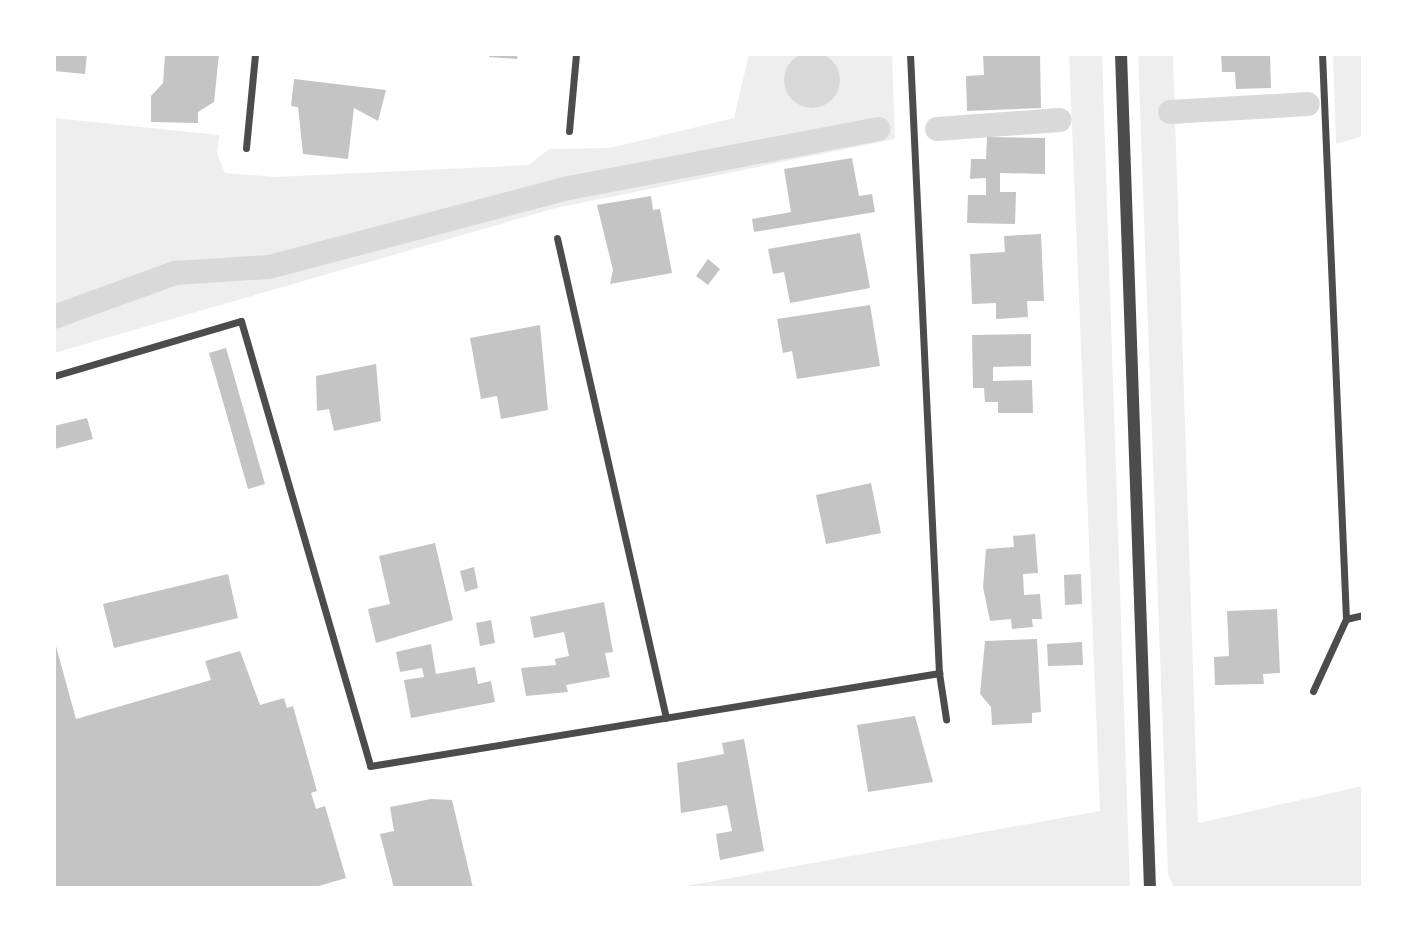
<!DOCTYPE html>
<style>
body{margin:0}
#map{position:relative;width:1417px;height:942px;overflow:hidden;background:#fff;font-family:Ubuntu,sans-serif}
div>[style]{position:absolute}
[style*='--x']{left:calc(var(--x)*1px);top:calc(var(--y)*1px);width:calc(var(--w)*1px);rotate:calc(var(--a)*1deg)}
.green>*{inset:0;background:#eee}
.water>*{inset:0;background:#d9d9d9}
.round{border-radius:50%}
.canal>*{height:24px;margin:-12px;padding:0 12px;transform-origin:12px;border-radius:12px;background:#d9d9d9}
.building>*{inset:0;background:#c4c4c4}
.minor>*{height:7px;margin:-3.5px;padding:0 3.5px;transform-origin:3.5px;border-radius:3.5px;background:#4c4c4c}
.tertiary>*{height:12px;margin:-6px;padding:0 6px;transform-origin:6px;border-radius:6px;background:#4c4c4c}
span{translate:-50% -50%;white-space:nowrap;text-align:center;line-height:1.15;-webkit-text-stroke:5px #fff;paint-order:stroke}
.frame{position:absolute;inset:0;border:56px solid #fff;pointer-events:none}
</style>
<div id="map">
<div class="green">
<div style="clip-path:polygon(749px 54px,892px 54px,895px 139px,556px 208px,54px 353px,54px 118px,219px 135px,217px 154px,225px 173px,275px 177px,529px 165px,549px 149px,610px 148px,734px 118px)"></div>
<div style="clip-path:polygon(1069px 54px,1102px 54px,1130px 888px,675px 888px,1100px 811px)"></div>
<div style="clip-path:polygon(1138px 54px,1173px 54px,1198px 823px,1363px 786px,1363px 888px,1174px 888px,1168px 874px)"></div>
<div style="clip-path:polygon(1333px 54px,1363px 54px,1363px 136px,1336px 144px)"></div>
</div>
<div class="water">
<div class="round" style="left:784px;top:52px;width:56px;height:56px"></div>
</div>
<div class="canal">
<div style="--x:1170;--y:112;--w:138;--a:-3.3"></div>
<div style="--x:937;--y:129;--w:123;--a:-4.2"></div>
<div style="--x:54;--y:317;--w:129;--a:-20"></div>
<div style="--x:175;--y:273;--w:94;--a:-3.7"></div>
<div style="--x:269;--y:267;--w:310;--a:-14.8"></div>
<div style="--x:569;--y:188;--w:315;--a:-10.8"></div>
</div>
<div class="building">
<div style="clip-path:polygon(54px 54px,87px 54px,85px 74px,54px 71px)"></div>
<div style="clip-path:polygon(219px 54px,214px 102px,198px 112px,198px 123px,151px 122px,151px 96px,163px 83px,165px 56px)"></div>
<div style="clip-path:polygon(490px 54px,518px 54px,517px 59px,489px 57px)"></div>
<div style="clip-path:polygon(983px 54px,1040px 54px,1041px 108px,967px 111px,966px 76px,984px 75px)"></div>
<div style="clip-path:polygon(1221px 54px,1270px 54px,1271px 88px,1236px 89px,1235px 72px,1222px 72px)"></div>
<div style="clip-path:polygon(294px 79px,386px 90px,378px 121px,354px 108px,348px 159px,303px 154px,298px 107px,291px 106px)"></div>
<div style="clip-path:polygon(987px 137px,1045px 138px,1045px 174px,1000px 173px,1000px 192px,1016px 192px,1015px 224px,967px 223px,968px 195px,986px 195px,986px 178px,970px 179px,971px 159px,986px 159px)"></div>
<div style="clip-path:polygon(852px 158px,859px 196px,872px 194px,875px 212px,754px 232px,752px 219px,791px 212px,784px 169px)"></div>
<div style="clip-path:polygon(651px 196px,653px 210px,660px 209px,672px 273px,610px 284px,613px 270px,597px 205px)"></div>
<div style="clip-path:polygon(860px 233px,870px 288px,790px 303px,784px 272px,773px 274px,768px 249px)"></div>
<div style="clip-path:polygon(1041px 234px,1044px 301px,1027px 301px,1028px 317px,996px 319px,996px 303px,972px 304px,970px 254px,1005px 252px,1004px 236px)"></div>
<div style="clip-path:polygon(708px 259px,720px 269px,708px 285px,696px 276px)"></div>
<div style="clip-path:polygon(870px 305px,880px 366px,797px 379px,792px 351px,783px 353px,777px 319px)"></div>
<div style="clip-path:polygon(540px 325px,548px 410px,501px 419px,497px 396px,481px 399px,470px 338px)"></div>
<div style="clip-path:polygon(1031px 334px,1031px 366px,993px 367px,993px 381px,1032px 380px,1033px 413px,998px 413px,998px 402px,985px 402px,984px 388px,973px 388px,972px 335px)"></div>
<div style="clip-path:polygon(226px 348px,265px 484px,248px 489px,209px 353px)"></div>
<div style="clip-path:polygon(376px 364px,381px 421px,334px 431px,329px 409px,317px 411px,316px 376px)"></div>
<div style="clip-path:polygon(87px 418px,93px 439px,54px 449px,54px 426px)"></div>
<div style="clip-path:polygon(871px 483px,881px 533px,826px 544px,816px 495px)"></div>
<div style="clip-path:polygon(1035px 534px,1038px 573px,1023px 574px,1024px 595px,1040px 594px,1042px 619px,1032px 619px,1033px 627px,1012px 629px,1011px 619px,990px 621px,983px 587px,986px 549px,1014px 547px,1013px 536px)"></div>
<div style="clip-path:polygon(435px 543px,453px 620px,376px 643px,368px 609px,390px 604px,379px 556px)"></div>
<div style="clip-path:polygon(474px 567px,478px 588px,465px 592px,460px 571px)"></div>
<div style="clip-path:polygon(228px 574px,238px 618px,114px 648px,103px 604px)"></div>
<div style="clip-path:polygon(1081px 574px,1082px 604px,1065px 605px,1064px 575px)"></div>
<div style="clip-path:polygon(604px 602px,613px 652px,605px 653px,610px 677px,566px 685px,568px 692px,526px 696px,521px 668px,556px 665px,555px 659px,569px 656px,564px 632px,534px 638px,530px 617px)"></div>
<div style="clip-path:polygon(1277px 609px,1280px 673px,1263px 674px,1264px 684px,1215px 685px,1214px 657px,1229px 656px,1227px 611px)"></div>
<div style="clip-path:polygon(491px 620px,495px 643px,480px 646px,476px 623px)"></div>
<div style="clip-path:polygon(54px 639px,76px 719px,211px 680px,205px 661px,240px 651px,260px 705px,284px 698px,287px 708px,293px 706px,317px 791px,311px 793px,316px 809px,325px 806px,346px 878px,312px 888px,54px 888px)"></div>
<div style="clip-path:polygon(1037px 639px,1041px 712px,1032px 713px,1032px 723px,992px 725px,991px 707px,980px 694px,985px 641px)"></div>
<div style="clip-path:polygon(1082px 642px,1083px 665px,1048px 666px,1047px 644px)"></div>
<div style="clip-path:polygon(431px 644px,436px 674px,475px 667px,478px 684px,491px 681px,495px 702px,411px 718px,404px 680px,424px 677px,422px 668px,400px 672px,396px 652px)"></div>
<div style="clip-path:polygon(915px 716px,933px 782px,868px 792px,857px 725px)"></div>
<div style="clip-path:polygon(744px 739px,764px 851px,720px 860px,716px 834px,732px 831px,727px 805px,681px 813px,677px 763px,724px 754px,722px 743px)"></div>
<div style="clip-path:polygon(431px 799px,452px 800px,473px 888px,394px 888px,380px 834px,394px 831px,390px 807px)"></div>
</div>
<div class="minor">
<div style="--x:910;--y:54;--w:620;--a:87.32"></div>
<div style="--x:939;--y:673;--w:47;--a:81.3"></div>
<div style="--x:569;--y:131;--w:77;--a:-84.8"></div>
<div style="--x:246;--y:148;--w:94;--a:-84.5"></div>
<div style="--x:557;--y:238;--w:492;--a:77.2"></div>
<div style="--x:54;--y:376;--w:195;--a:-16.4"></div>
<div style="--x:241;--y:321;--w:463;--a:73.8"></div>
<div style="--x:370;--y:766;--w:577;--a:-9.28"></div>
<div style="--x:1346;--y:619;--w:17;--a:-13"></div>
<div style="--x:1313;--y:691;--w:79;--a:-65.4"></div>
<div style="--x:1346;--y:619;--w:566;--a:-92.43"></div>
</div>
<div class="tertiary">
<div style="--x:1121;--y:54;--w:835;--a:88.01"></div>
</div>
<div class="frame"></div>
</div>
